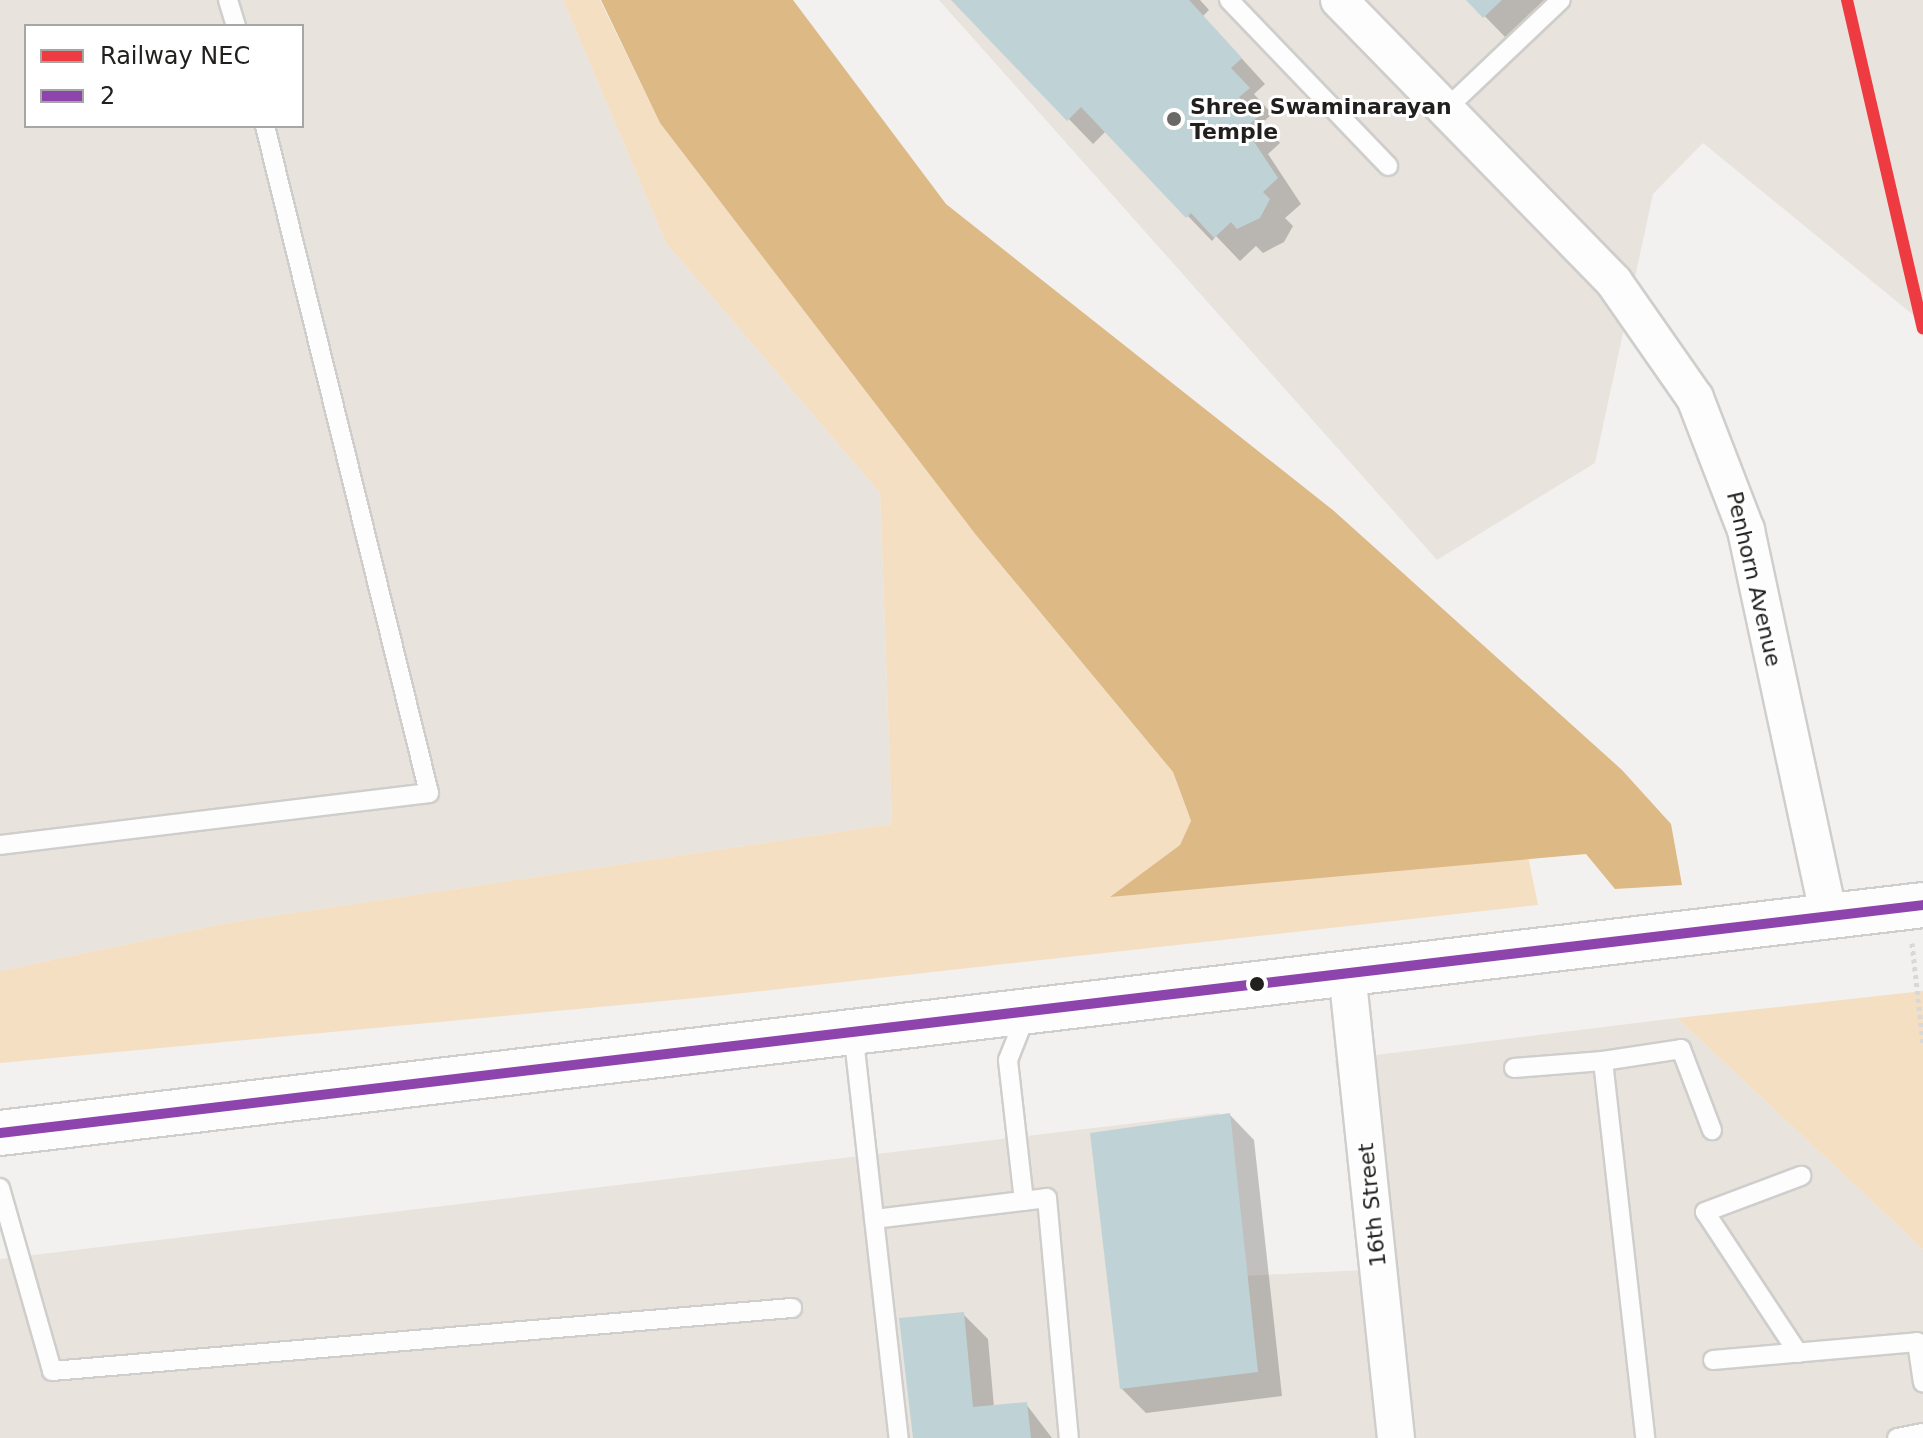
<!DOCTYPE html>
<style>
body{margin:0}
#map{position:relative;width:1923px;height:1438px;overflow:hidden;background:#f3f1ef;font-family:"DejaVu Sans",sans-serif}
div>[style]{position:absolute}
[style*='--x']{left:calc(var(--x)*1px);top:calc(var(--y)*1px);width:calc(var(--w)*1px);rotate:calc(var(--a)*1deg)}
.built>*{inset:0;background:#e8e3dd}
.green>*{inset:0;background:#f4dfc3}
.water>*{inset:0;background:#dcb985}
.shadow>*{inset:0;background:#0003}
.building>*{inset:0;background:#bfd3d7}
.path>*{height:5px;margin-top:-2.5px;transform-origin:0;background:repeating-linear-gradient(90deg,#d9d8d8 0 4px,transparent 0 8px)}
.roads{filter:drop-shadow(2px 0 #cfcecc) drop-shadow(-2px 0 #cfcecc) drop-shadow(0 2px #cfcecc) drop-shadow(0 -2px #cfcecc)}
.service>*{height:18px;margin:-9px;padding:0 9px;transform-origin:9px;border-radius:9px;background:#fdfdfd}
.minor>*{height:36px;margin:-18px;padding:0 18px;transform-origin:18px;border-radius:18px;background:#fdfdfd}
.secondary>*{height:44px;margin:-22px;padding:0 22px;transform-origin:22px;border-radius:22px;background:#fdfdfd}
.bus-1>*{height:10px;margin:-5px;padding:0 5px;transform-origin:5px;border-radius:5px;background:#8e44ad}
.rail-1>*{height:12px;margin:-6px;padding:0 6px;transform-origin:6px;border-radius:6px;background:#ee3a41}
.dots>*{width:22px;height:22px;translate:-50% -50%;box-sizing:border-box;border:4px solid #fff;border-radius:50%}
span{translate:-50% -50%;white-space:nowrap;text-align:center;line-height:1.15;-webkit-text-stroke:6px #fff;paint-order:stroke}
.poi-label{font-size:22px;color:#21201e;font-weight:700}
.left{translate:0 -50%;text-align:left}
.street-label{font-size:22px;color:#21201e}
.legend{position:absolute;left:24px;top:24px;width:280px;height:104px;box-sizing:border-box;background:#fff;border:2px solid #a6a6a5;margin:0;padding:10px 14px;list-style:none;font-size:24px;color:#21201e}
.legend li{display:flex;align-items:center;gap:16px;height:40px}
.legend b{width:40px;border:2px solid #a6a6a5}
</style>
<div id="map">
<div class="built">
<div style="clip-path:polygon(evenodd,0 0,563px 0,666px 243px,880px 493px,892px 824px,232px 922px,0 971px,0 0,26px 26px,302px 26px,302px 126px,26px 126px,26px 26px)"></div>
<div style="clip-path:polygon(939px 0,1923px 0,1923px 323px,1703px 143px,1653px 194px,1595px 463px,1437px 560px)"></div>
<div style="clip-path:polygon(1677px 1018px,1923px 1249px,1923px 1438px,0 1438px,0 1259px,1219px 1113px,1241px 1276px,1365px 1270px,1335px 1060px)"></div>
</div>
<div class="green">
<div style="clip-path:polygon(563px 0,600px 0,660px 123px,976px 535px,1173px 772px,1191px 822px,1180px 845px,1112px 896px,1528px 856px,1538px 905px,707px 997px,0 1063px,0 971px,232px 922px,892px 824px,880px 493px,666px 243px)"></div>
<div style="clip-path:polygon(1923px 991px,1923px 1249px,1677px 1018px)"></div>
</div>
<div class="water">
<div style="clip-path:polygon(601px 0,793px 0,946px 204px,1334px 511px,1622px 770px,1671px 824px,1682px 885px,1615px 889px,1586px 854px,1110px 897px,1180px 845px,1191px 821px,1173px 772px,976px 535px,660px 123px)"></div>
</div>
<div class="shadow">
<div style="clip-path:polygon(954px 0,1200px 0,1209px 10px,1203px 16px,1265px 84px,1254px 94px,1272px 114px,1262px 123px,1280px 143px,1268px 154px,1301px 204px,1285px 218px,1293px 226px,1284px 242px,1263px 253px,1256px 246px,1240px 261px,1216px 236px,1212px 241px,1106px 131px,1093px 144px)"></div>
<div style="clip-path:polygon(1469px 0,1552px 0,1509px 41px)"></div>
<div style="clip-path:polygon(1230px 1115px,1254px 1140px,1282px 1396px,1146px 1413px,1122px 1389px)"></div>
<div style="clip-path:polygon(963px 1314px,988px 1339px,994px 1407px,1026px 1404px,1052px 1438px,915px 1438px)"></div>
</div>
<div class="building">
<div style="clip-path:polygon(951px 0,1189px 0,1242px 58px,1231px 68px,1250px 88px,1239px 97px,1258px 117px,1245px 128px,1278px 178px,1263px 192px,1270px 199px,1260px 218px,1237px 229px,1231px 222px,1214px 238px,1191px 213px,1186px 218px,1081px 107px,1067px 121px)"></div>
<div style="clip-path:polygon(1466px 0,1502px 0,1483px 18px)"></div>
<div style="clip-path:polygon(1230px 1113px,1258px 1372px,1120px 1389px,1090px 1133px)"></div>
<div style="clip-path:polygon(964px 1312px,973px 1407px,1027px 1402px,1031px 1438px,913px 1438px,899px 1318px)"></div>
</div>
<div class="path">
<div style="--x:1912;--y:943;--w:103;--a:83.8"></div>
</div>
<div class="roads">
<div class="service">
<div style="--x:228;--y:0;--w:27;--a:73"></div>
<div style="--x:1229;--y:0;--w:230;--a:46.2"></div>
<div style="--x:1446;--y:109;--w:158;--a:-43.5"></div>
<div style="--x:0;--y:845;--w:432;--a:-6.9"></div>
<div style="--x:429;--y:793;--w:687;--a:-103.81"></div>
<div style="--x:853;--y:1031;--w:410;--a:83.6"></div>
<div style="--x:1603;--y:1061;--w:79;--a:-8.7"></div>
<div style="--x:1681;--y:1049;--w:87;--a:69.1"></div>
<div style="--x:1514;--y:1068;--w:89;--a:-4.5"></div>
<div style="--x:1603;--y:1061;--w:379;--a:83.6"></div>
<div style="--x:0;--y:1188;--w:190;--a:74.1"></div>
<div style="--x:52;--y:1371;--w:743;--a:-4.87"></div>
<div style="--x:1024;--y:1201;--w:142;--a:-96.5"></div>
<div style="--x:1008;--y:1060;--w:52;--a:-68.4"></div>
<div style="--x:874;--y:1219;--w:174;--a:-6.9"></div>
<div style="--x:1047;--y:1198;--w:241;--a:84.8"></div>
<div style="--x:1798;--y:1353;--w:169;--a:-123.4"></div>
<div style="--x:1705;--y:1212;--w:103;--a:-20.6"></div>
<div style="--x:1713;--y:1360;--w:205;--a:-5"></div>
<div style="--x:1917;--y:1342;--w:41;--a:81.7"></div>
<div style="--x:1897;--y:1438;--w:26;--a:-11"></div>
</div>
<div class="minor">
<div style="--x:1339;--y:0;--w:394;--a:45.7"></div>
<div style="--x:1614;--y:282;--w:141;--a:55.1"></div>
<div style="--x:1695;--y:398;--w:142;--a:68.9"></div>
<div style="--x:1746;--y:530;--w:393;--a:77.9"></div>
<div style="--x:1347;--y:972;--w:469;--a:84"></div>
</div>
<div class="secondary">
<div style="--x:0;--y:1133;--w:1936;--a:-6.76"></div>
</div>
</div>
<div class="bus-1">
<div style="--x:0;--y:1133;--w:1936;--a:-6.76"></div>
</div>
<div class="rail-1">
<div style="--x:1847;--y:0;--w:337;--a:77"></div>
</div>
<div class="dots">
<div style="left:1174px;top:119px;background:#6a6967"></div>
<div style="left:1257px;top:984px;background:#21201e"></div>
</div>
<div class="poi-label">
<span class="left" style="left:1190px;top:119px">Shree Swaminarayan<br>Temple</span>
</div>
<div class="street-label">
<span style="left:1754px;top:579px;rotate:77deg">Penhorn Avenue</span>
<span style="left:1372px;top:1205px;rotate:-96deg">16th Street</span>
</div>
<ul class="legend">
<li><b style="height:10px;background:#ee3a41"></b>Railway NEC</li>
<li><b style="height:10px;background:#8e44ad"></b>2</li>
</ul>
</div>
